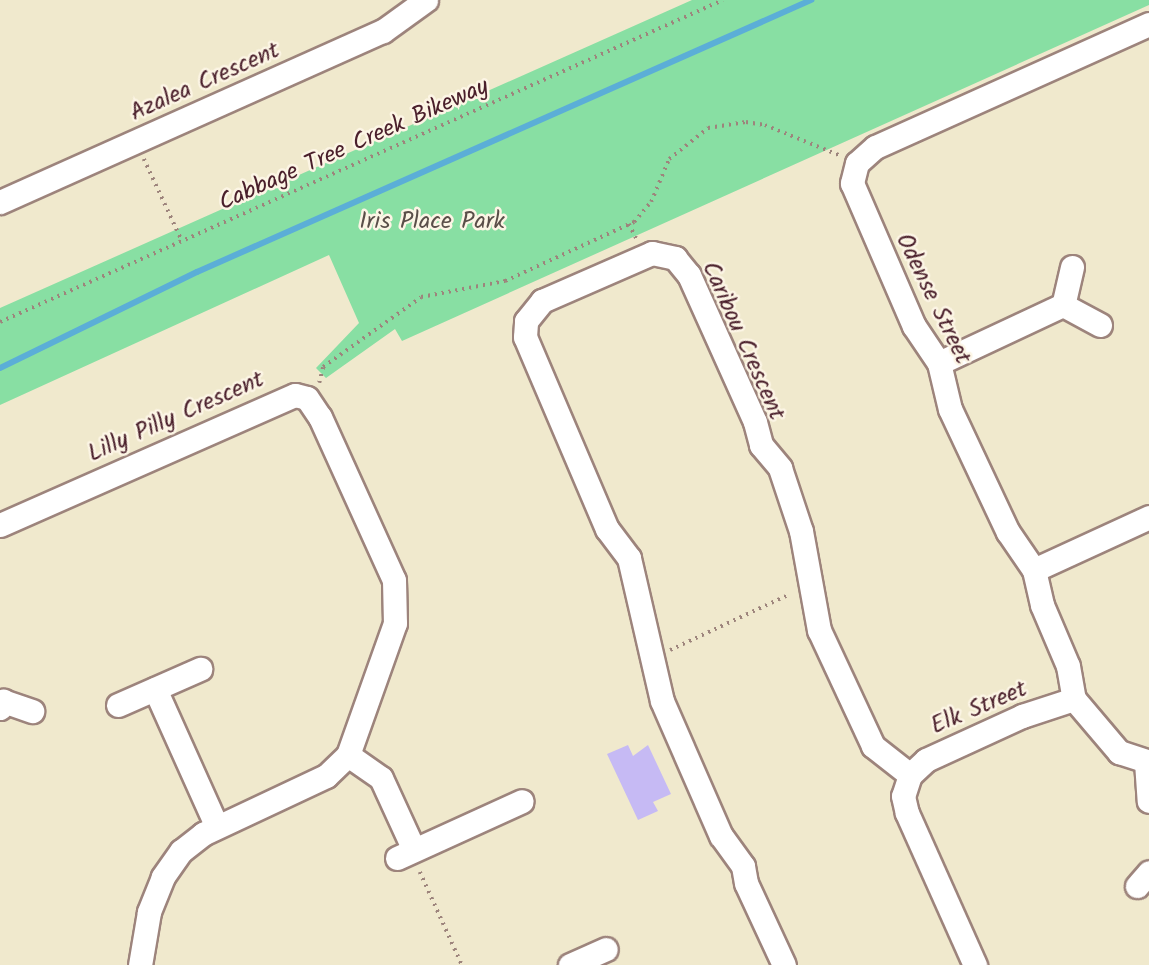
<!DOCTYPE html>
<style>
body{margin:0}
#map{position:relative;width:1149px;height:965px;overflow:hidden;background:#f0e9cd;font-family:Kalam,sans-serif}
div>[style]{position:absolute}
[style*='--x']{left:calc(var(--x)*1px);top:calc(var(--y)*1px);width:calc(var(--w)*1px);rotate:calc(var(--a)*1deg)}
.green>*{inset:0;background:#88dfa3}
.stream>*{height:6px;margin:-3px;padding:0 3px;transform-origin:3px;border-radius:3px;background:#5baed7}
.building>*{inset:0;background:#c6baf4}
.path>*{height:3.5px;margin-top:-1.75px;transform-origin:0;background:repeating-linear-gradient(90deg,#9d847c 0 2px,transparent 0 7px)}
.roads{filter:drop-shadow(2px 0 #9d847c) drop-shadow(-2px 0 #9d847c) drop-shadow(0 2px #9d847c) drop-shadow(0 -2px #9d847c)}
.street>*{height:23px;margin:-11.5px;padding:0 11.5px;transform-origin:11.5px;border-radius:11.5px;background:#fff}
span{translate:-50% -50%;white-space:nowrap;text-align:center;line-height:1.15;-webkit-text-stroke:5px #fcf5e5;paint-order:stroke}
.street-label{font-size:24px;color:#4a1f2b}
.park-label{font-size:24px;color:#5a4f49}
</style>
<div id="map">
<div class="green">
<div style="clip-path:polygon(692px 0,1149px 0,1149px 5px,402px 341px,395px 329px,326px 378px,316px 368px,359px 323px,329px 255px,0 405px,0 308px)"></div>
</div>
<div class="stream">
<div style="--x:0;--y:368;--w:219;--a:-26"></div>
<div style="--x:197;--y:272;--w:672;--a:-23.89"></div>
</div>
<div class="building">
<div style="clip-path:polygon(628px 745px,633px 756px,648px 745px,671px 794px,653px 802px,658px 811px,638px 820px,607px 754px)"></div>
</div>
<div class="path">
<div style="--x:144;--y:159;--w:90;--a:65.1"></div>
<div style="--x:629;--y:224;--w:16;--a:63"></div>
<div style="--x:0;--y:322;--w:791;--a:-24.01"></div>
<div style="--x:319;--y:383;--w:16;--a:-76"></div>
<div style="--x:323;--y:367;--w:120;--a:-35.5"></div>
<div style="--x:421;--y:297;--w:86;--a:-10.8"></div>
<div style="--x:505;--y:281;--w:142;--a:-24.6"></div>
<div style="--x:634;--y:222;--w:26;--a:-50"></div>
<div style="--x:651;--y:202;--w:47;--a:-67.3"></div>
<div style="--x:669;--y:159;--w:50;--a:-38.5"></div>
<div style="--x:708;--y:128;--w:38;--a:-9"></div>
<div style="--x:746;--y:122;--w:19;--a:9"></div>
<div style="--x:765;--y:125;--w:80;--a:22.1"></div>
<div style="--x:670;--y:650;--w:132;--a:-25"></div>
<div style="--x:420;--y:872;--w:102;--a:65.7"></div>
</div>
<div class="roads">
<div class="street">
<div style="--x:1149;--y:24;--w:300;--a:155.8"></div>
<div style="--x:875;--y:147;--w:24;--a:138"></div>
<div style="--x:857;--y:163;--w:21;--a:104"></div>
<div style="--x:852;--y:183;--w:156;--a:66.6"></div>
<div style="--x:914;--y:326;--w:45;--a:56"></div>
<div style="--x:939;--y:363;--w:47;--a:76.6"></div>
<div style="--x:950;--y:409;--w:136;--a:64.8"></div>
<div style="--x:1008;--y:532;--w:46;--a:55.6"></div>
<div style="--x:1034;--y:570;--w:36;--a:77"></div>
<div style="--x:1042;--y:605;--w:66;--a:66.9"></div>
<div style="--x:1068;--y:666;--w:34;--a:80"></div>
<div style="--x:1074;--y:699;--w:70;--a:49.7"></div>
<div style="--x:1119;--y:752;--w:32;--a:18"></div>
<div style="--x:0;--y:202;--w:419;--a:-24.1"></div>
<div style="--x:383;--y:31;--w:53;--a:-35.8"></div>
<div style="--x:1072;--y:267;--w:39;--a:103"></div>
<div style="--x:1063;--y:305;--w:42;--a:28.4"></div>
<div style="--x:939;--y:363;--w:137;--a:-25.1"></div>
<div style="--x:0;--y:525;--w:322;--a:-23.8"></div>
<div style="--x:295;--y:395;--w:12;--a:14"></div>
<div style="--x:307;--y:398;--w:23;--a:56"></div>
<div style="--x:320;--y:417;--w:179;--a:65.6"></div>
<div style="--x:394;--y:580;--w:43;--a:88.7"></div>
<div style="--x:395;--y:623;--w:140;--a:109.6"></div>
<div style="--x:348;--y:755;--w:30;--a:136"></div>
<div style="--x:326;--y:776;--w:136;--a:154.8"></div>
<div style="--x:203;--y:834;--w:28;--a:142"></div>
<div style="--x:181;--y:851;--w:32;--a:125"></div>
<div style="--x:163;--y:877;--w:38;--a:112"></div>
<div style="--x:149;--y:912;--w:54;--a:99.6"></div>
<div style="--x:1034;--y:570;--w:127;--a:-24.7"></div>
<div style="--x:155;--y:689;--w:151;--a:65.8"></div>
<div style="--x:118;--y:705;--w:90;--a:-23.7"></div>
<div style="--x:0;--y:708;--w:8;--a:-67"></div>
<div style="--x:3;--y:701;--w:31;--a:19"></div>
<div style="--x:348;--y:755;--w:40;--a:34.9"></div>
<div style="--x:381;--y:778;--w:79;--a:65.4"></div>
<div style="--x:1146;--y:762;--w:39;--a:86"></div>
<div style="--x:910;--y:775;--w:22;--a:-43"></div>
<div style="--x:926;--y:760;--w:106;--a:-24.6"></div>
<div style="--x:1022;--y:716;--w:55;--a:-18.1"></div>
<div style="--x:397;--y:858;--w:137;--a:-24.5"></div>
<div style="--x:1137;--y:886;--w:18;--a:-49"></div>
<div style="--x:570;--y:965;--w:39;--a:-24"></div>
<div style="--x:784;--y:965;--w:90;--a:-114.9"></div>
<div style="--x:746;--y:883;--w:17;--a:-100"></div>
<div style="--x:743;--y:866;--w:37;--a:-126"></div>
<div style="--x:721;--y:836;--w:147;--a:-113.6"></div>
<div style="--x:662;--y:701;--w:147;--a:-103"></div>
<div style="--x:629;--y:558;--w:36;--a:-127"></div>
<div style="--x:607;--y:529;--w:209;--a:-113.1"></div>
<div style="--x:525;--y:337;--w:16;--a:-86"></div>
<div style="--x:526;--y:321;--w:26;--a:-51"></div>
<div style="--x:542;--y:301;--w:120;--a:-23.6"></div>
<div style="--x:652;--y:253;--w:24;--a:12"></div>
<div style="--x:675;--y:258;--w:22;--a:51"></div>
<div style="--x:689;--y:275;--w:161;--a:65.8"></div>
<div style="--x:755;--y:422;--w:24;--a:75"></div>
<div style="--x:761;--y:445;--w:30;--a:50"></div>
<div style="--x:780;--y:468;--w:66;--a:71.6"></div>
<div style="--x:801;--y:531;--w:101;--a:79.7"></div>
<div style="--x:819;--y:630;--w:128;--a:65"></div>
<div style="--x:873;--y:746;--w:47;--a:38.1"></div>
<div style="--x:910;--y:775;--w:22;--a:108"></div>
<div style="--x:903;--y:796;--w:17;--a:77"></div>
<div style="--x:907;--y:813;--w:167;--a:65.9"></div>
</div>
</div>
<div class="street-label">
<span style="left:205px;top:82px;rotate:-24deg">Azalea Crescent</span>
<span style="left:354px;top:145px;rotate:-24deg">Cabbage Tree Creek Bikeway</span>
<span style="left:933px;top:299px;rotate:64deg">Odense Street</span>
<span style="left:743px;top:341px;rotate:66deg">Caribou Crescent</span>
<span style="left:176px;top:417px;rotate:-24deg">Lilly Pilly Crescent</span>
<span style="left:979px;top:708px;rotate:-23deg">Elk Street</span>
</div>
<div class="park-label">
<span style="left:432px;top:222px">Iris Place Park</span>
</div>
</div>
